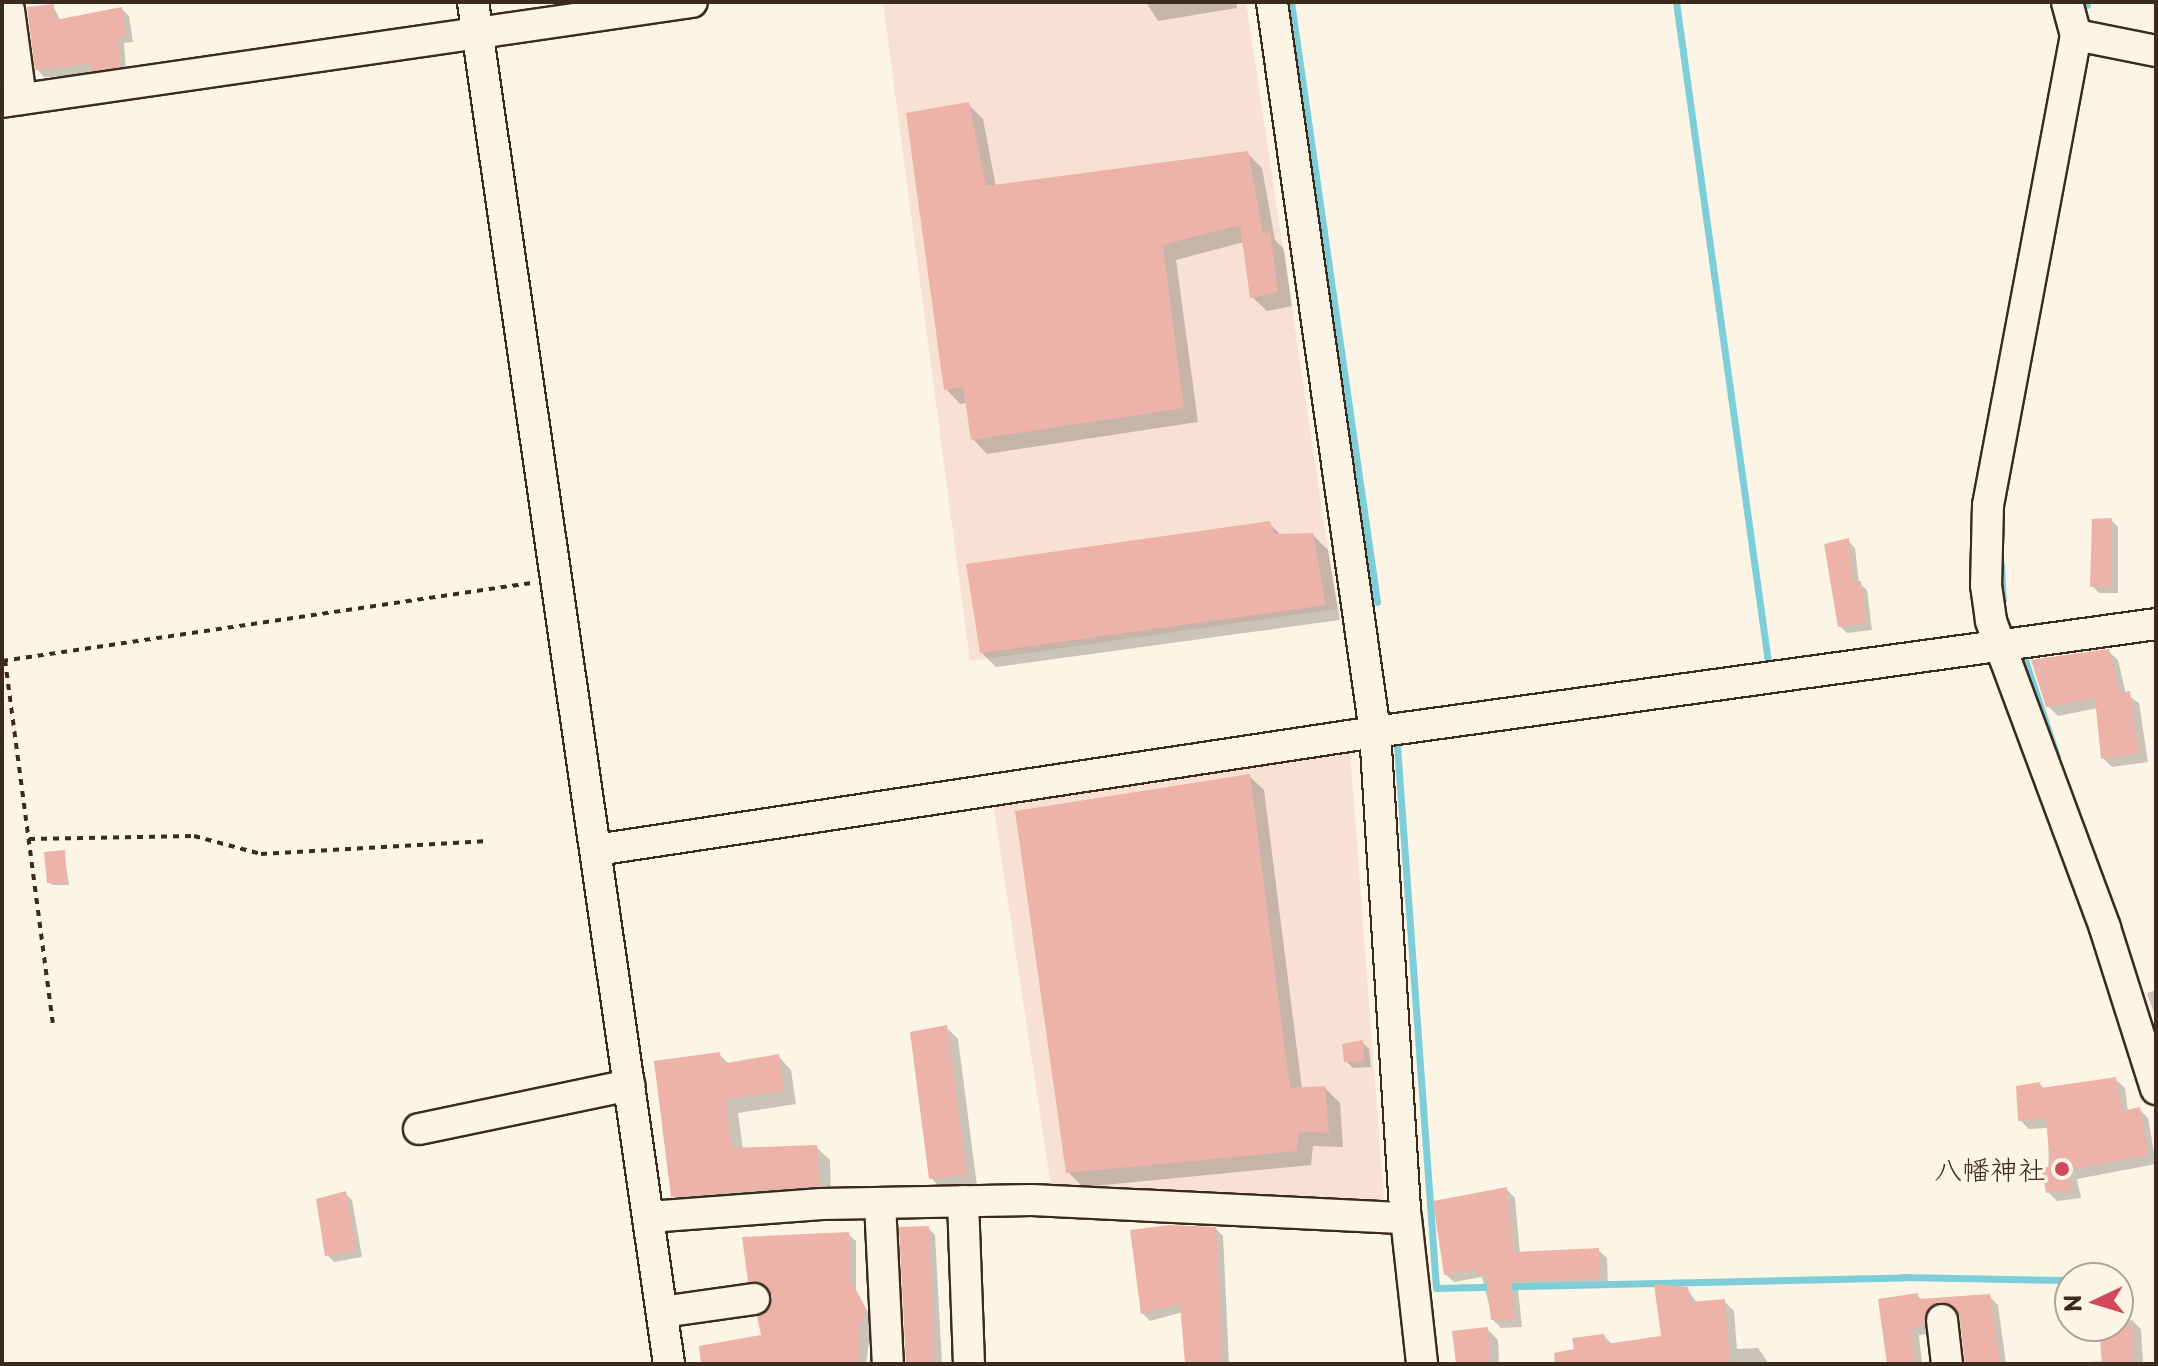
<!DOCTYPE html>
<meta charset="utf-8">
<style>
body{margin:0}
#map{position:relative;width:2158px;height:1366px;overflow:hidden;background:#fcf5e5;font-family:"Playpen Sans","Klee One",sans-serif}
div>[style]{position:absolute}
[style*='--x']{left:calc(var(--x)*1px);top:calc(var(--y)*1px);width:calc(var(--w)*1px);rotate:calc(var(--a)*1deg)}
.built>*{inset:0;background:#f8e1d3}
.shadow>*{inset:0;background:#0003}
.stream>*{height:7px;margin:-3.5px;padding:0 3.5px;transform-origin:3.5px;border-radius:3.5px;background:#7eced9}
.building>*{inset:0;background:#edb3a8}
.path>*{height:4px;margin-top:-2px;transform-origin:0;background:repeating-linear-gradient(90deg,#3b2a1e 0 6px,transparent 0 12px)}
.roads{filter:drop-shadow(2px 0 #3b2a1e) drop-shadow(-2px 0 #3b2a1e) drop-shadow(0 2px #3b2a1e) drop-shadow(0 -2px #3b2a1e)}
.minor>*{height:30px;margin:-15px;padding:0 15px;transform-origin:15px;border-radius:15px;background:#fcf5e5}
.dots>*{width:22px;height:22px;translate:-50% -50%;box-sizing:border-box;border:4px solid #fcf5e5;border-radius:50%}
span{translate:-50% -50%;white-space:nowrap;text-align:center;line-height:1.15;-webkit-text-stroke:7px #fcf5e5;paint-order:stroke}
.poi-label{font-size:28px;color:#3b2a1e}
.right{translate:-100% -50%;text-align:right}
.frame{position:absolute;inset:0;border:4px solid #3b2a1e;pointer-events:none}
.north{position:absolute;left:2054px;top:1262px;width:80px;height:80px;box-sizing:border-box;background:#fcf5e5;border:2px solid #afa495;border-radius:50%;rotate:266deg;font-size:22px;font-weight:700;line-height:32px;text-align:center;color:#3b2a1e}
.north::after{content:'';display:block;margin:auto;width:28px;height:36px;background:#d1495b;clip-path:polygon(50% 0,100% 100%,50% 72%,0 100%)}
</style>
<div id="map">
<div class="built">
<div style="clip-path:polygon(883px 2px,1246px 2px,1337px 609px,970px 661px)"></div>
<div style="clip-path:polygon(1350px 752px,1384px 1200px,1051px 1186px,993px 803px)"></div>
</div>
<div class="shadow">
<div style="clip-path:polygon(1146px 2px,1236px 2px,1237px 8px,1158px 21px)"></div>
<div style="clip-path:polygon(53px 6px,61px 21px,122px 9px,129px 16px,133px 42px,124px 43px,126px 73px,44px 77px,37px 69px)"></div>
<div style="clip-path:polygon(968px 104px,983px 119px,996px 187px,1247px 153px,1262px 168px,1275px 240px,1284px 249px,1292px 306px,1267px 311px,1252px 297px,1244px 242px,1176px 260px,1198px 422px,987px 454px,973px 439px,967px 403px,960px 404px,946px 389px)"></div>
<div style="clip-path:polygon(2111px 520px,2118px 527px,2118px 593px,2099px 593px,2092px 586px)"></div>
<div style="clip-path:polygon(1269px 523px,1282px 536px,1313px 535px,1328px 550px,1340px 620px,996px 667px,981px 652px)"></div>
<div style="clip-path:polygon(1848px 541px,1855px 548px,1859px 583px,1867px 590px,1872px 630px,1847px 633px,1840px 626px)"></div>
<div style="clip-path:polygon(2108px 651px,2118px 660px,2126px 694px,2139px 703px,2148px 762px,2112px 767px,2103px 758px,2098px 708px,2058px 716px,2048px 706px)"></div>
<div style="clip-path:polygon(1249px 776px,1264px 790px,1302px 1089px,1325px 1088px,1340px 1103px,1343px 1147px,1313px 1146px,1311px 1165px,1083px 1187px,1068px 1172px)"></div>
<div style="clip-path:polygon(64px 852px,69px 885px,52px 885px,49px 882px)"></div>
<div style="clip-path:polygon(2156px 990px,2156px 1019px,2147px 993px)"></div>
<div style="clip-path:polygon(947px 1028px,958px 1039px,977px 1186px,942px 1189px,931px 1178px)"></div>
<div style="clip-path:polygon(1362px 1042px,1369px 1049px,1371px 1067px,1353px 1068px,1346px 1061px)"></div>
<div style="clip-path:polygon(719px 1054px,729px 1064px,778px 1056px,791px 1070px,796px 1104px,738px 1113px,743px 1149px,816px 1147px,830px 1160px,831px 1199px,686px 1210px,673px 1196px)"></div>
<div style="clip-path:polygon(2115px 1079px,2125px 1088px,2128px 1112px,2139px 1109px,2148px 1118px,2156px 1164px,2077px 1179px,2081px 1198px,2057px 1201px,2048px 1192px,2049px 1128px,2029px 1129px,2020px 1120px,2039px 1084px,2045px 1089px)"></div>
<div style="clip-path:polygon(1507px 1190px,1515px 1198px,1520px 1254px,1598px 1250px,1607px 1258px,1608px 1286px,1518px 1289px,1522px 1327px,1501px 1328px,1493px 1320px,1482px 1277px,1454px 1282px,1445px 1274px)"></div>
<div style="clip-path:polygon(345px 1193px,352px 1200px,362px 1257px,334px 1262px,327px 1255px)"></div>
<div style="clip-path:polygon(928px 1228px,935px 1235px,942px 1364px,908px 1364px)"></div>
<div style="clip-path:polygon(1216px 1229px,1223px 1236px,1229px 1364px,1187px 1364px,1183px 1312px,1150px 1321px,1142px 1313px)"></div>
<div style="clip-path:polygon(848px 1234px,856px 1241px,856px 1290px,872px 1319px,866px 1364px,770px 1364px,774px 1295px,751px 1281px)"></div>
<div style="clip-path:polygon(1687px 1289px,1697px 1303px,1724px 1301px,1734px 1311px,1737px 1349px,1758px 1348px,1769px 1364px,1579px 1364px,1604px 1336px,1613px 1345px,1663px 1338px)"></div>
<div style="clip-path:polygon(1917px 1295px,1922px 1300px,1989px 1296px,1998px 1305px,2006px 1364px,1967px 1364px,1958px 1312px,1941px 1314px,1933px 1333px,1919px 1335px,1922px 1364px,1893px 1364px,1880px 1301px)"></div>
<div style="clip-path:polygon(2132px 1320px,2141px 1329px,2143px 1364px,2058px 1364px,2103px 1361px,2101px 1326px)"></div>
<div style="clip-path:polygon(1487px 1329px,1498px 1340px,1499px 1364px,1458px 1364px)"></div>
</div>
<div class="stream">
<div style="--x:1291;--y:2;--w:606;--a:81.84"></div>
<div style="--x:1676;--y:2;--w:666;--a:82.06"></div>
<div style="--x:2086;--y:2;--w:3;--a:72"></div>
<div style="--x:2001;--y:565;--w:35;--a:87"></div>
<div style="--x:2023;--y:654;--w:108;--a:71.7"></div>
<div style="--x:1397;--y:745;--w:544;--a:85.89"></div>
<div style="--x:1436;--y:1288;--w:467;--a:-1.3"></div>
<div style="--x:1903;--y:1277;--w:161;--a:1.1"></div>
</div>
<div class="building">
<div style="clip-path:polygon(54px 4px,55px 20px,122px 7px,127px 36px,118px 37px,120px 67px,91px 71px,90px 64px,35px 70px,27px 7px)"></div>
<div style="clip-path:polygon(969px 102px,986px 186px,1248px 151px,1263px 233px,1270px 232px,1278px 292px,1250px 298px,1240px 225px,1163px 245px,1184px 408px,971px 440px,963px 387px,944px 390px,906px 113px)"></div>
<div style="clip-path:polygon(2112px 518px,2112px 587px,2090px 587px,2092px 519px)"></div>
<div style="clip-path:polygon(1270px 521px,1274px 534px,1313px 533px,1326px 605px,980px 653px,966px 564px)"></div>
<div style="clip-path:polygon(1849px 538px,1853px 582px,1861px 581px,1866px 623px,1838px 627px,1824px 544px)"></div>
<div style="clip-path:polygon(2109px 649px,2120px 693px,2130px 691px,2139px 753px,2101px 759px,2095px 698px,2046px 707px,2031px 660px)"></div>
<div style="clip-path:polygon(1250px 774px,1290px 1088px,1325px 1086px,1329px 1133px,1299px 1132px,1297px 1151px,1066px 1173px,1015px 811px)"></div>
<div style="clip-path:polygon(65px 850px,67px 883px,47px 883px,44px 852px)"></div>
<div style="clip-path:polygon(947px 1025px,967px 1175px,929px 1179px,910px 1032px)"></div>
<div style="clip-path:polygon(1363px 1040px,1364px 1061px,1344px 1062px,1342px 1044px)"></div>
<div style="clip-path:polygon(720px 1052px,721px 1064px,779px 1054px,784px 1091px,726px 1100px,732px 1148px,817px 1145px,819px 1186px,671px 1197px,654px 1061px)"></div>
<div style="clip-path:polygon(2116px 1077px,2122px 1111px,2140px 1107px,2148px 1155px,2069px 1170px,2073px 1190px,2046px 1193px,2041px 1167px,2050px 1167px,2046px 1118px,2018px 1121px,2016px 1086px,2040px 1082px,2041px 1088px)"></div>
<div style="clip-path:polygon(1507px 1187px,1514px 1252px,1599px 1248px,1600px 1279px,1511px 1281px,1515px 1320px,1491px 1320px,1486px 1274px,1477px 1275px,1476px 1269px,1444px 1275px,1433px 1201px)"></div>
<div style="clip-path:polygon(346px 1191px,356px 1251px,325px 1256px,316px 1199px)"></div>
<div style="clip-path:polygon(1170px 1225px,1216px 1227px,1223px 1364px,1185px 1364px,1180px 1304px,1141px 1314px,1130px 1230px)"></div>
<div style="clip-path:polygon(929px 1226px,935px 1364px,906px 1364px,899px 1227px)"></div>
<div style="clip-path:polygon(849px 1232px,850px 1280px,866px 1310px,859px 1328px,860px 1364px,701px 1364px,699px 1346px,761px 1335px,757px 1317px,770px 1306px,772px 1296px,761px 1283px,748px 1282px,742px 1237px)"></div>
<div style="clip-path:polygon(1654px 1284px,1688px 1287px,1690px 1302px,1725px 1299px,1730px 1364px,1555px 1364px,1554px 1353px,1574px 1349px,1572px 1338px,1604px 1334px,1606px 1344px,1661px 1336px)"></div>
<div style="clip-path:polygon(1918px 1293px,1918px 1299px,1990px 1294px,2000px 1364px,1965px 1364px,1960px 1317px,1950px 1304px,1941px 1302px,1926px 1312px,1924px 1325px,1911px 1327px,1915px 1362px,1887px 1364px,1878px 1299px)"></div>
<div style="clip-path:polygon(2099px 1326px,2133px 1326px,2135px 1364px,2102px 1364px)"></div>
<div style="clip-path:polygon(1488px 1327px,1490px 1364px,1456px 1364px,1452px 1331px)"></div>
</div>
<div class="path">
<div style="--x:5;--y:660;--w:366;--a:82.5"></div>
<div style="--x:2;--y:661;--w:535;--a:-8.39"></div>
<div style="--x:29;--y:839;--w:165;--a:-1"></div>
<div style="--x:194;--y:836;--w:69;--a:15"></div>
<div style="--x:261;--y:854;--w:223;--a:-3.3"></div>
</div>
<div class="roads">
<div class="minor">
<div style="--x:473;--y:2;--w:1376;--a:81.81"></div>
<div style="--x:1272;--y:2;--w:737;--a:81.97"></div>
<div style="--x:1375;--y:732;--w:487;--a:86.4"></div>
<div style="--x:1406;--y:1218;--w:147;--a:83.7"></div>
<div style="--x:2067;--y:2;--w:34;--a:75"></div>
<div style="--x:2076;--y:35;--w:478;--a:100.6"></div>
<div style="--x:1988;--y:505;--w:80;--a:91.4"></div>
<div style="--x:1986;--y:585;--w:36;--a:82"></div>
<div style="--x:1991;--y:621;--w:327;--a:69.6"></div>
<div style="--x:2105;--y:928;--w:169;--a:72.4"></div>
<div style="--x:9;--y:10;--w:90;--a:82.3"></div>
<div style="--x:2076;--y:35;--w:82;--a:11.3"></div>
<div style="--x:2;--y:102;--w:697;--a:-8.25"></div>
<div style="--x:596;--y:850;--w:788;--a:-8.61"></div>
<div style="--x:1375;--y:732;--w:788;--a:-7.87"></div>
<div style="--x:419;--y:1129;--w:215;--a:-11.8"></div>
<div style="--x:963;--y:1201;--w:163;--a:87.9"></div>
<div style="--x:880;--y:1203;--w:161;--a:87.2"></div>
<div style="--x:649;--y:1217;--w:173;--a:-4.3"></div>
<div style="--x:822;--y:1204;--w:210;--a:-1.1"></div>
<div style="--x:1032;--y:1200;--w:374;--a:2.8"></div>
<div style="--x:662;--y:1312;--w:93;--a:-8"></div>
<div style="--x:1942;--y:1320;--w:44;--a:83.5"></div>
</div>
</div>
<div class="dots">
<div style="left:2062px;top:1169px;background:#d1495b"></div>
</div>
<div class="poi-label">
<span class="right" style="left:2046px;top:1169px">八幡神社</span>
</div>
<div class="frame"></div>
<div class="north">N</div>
</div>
